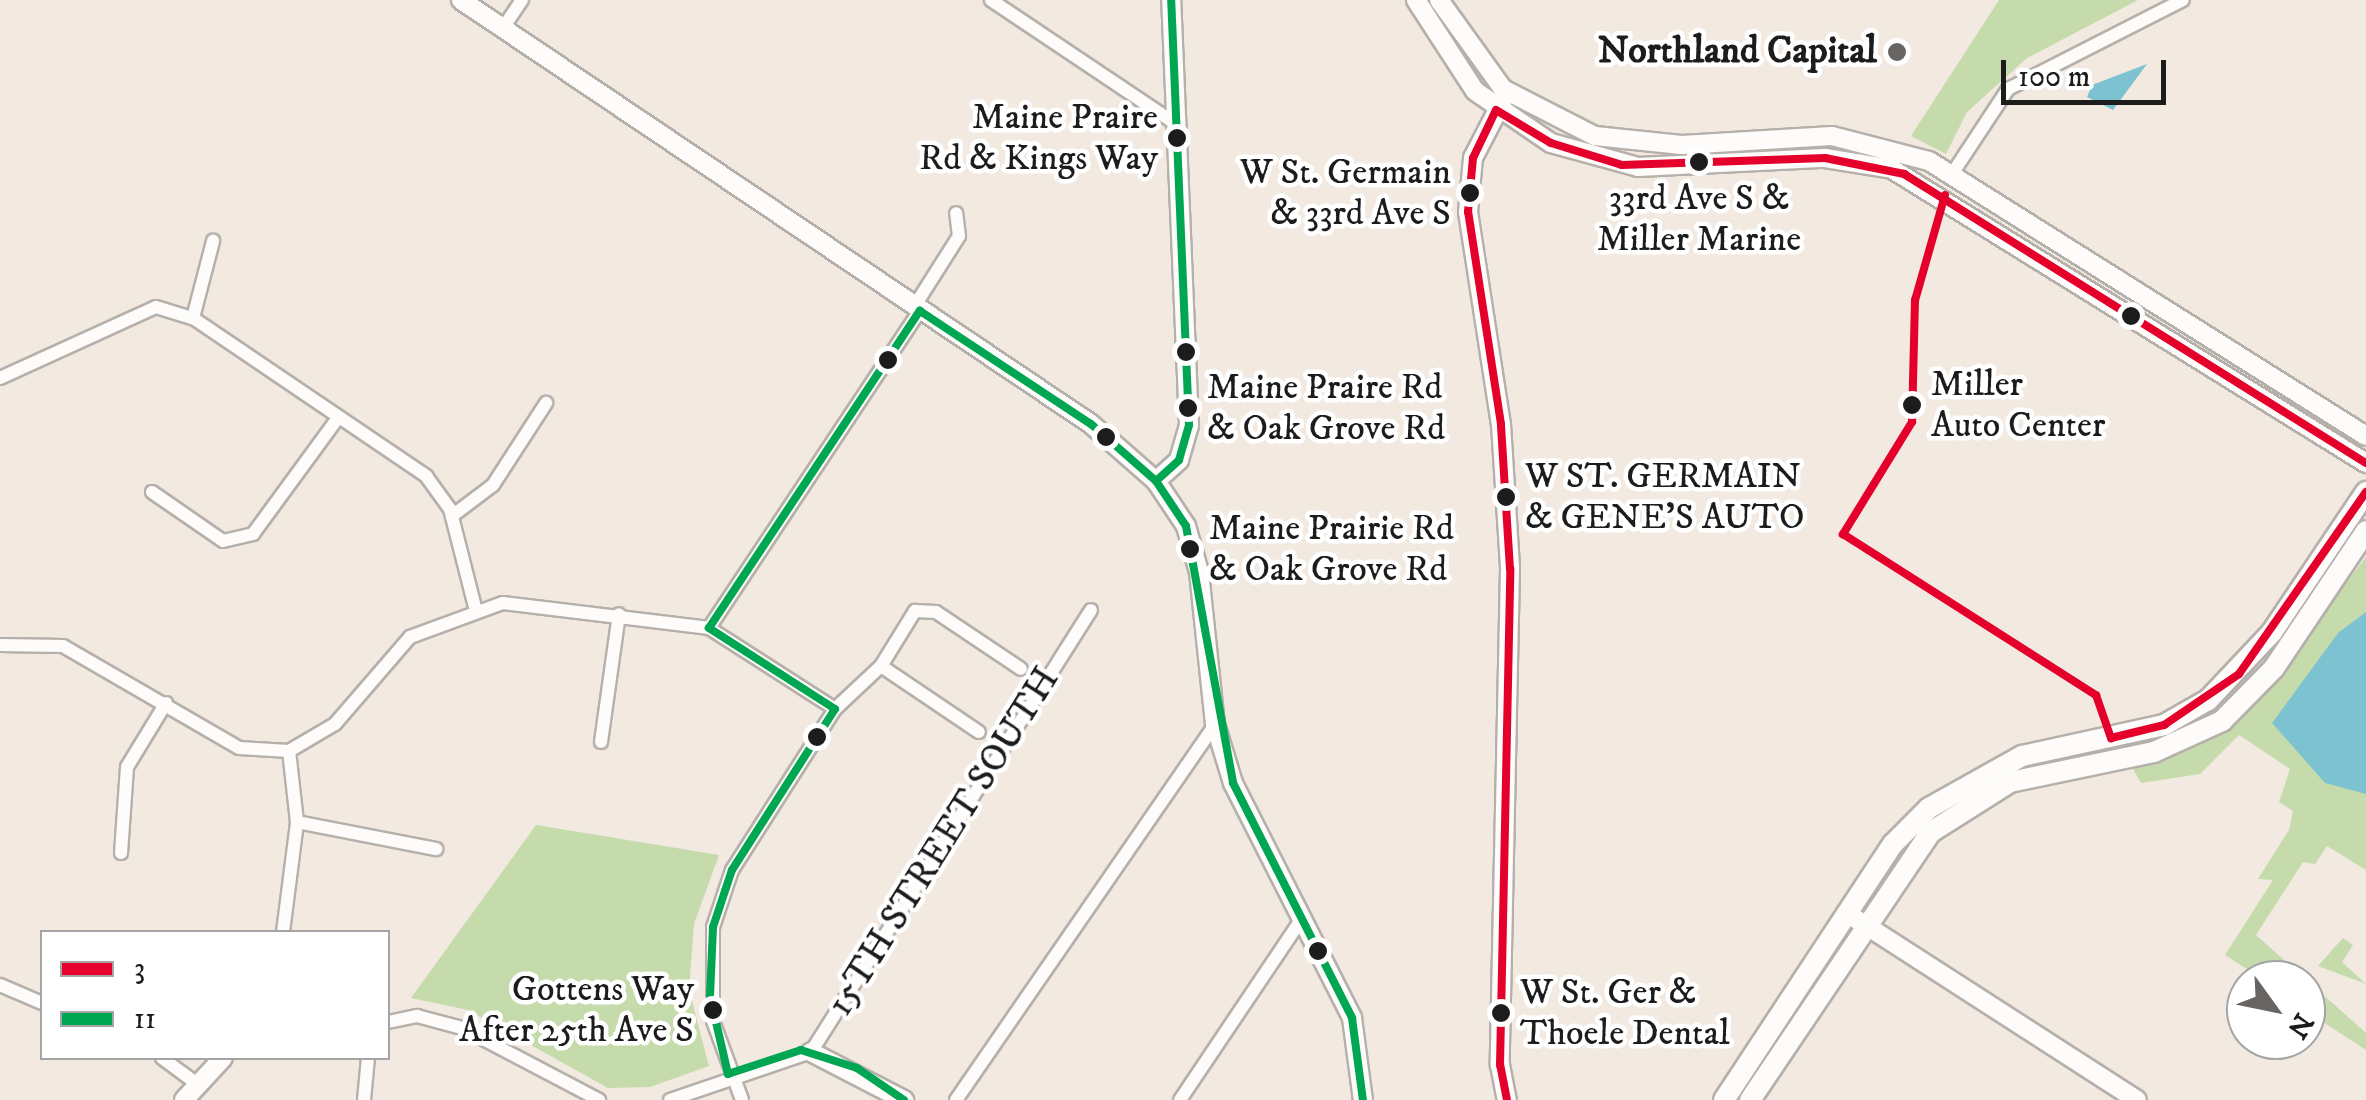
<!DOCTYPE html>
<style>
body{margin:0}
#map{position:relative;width:2366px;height:1100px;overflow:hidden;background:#f2e9e0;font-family:"IM FELL DW Pica",serif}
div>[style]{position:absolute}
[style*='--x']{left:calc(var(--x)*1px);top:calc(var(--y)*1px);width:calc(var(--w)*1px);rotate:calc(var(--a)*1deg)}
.green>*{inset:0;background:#c5dbab}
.water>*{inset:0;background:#7dc2d1}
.roads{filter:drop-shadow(2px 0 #b6b0ab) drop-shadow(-2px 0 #b6b0ab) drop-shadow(0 2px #b6b0ab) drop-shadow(0 -2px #b6b0ab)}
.street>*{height:12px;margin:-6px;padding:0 6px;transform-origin:6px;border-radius:6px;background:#fdfcfa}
.secondary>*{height:18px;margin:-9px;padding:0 9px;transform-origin:9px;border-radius:9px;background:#fdfcfa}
.primary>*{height:20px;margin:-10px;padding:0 10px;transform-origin:10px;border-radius:10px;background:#fdfcfa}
.bus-1>*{height:8px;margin:-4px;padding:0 4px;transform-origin:4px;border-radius:4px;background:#e4002b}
.bus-2>*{height:8px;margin:-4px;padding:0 4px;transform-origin:4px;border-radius:4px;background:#00a651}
.dots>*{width:28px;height:28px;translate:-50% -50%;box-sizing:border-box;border:5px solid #fff;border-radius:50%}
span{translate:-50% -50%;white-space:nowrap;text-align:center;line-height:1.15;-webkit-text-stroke:9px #fff;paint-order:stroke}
.bus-label{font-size:36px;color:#1c1c1c}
.right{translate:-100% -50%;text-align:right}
.left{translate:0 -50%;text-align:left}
.poi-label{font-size:38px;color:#1c1c1c;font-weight:700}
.street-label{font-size:38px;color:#1c1c1c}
.legend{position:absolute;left:40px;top:930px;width:350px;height:130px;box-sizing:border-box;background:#fff;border:2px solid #a4a4a4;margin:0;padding:12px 18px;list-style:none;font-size:30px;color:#1c1c1c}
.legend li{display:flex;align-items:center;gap:20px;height:50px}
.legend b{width:50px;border:2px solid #a4a4a4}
.north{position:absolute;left:2226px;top:960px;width:100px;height:100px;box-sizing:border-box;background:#fff;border:2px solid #a4a4a4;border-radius:50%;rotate:123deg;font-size:28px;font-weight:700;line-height:40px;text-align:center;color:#1c1c1c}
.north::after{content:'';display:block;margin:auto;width:35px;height:45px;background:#676461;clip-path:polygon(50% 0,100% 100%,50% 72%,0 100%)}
.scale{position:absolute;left:2001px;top:60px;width:165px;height:45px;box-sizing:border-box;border:5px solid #1c1c1c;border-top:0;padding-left:12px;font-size:30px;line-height:35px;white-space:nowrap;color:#1c1c1c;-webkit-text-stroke:8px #fff;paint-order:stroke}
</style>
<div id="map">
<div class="green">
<div style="clip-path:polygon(1999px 0,2138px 0,2027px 58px,1967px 112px,1946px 154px,1911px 136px)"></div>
<div style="clip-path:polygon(2366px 557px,2366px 870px,2327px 846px,2315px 864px,2303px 862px,2256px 935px,2366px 1033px,2366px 1050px,2306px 1011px,2306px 980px,2264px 980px,2225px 955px,2273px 880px,2258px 879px,2289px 830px,2293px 811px,2279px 802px,2290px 769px,2239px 735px,2200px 774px,2141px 783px,2133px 769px,2246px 712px)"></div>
<div style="clip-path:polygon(536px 825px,719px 855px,694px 924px,689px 990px,709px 1066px,650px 1087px,608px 1088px,468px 1010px,411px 998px)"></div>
<div style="clip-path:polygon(2343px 938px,2353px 945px,2342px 962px,2366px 984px,2318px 966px)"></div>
</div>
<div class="water">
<div style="clip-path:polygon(2147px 64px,2113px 110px,2087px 97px,2092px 85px)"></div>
<div style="clip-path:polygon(2366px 612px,2366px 794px,2325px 783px,2272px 723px,2338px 633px)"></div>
</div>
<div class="roads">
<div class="street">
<div style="--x:991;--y:0;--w:223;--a:33.8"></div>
<div style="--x:503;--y:28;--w:34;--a:-56"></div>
<div style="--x:1952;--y:174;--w:102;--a:-56.6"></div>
<div style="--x:2008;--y:89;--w:196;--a:-27"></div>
<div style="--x:914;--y:307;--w:84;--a:-57.6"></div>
<div style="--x:959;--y:236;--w:23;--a:-97"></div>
<div style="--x:193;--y:318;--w:80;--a:-75.4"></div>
<div style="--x:0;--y:378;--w:171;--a:-24.5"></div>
<div style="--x:156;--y:307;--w:39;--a:17"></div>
<div style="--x:193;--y:318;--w:282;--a:34.1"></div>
<div style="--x:426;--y:476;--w:41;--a:54"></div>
<div style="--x:450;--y:509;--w:101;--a:75.7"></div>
<div style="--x:152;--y:492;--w:86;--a:34.6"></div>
<div style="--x:223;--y:541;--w:31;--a:-13"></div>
<div style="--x:253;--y:534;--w:144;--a:-53.8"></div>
<div style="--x:452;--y:516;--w:51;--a:-37.1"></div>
<div style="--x:493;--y:485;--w:98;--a:-57.1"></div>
<div style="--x:709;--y:628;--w:381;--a:-56.4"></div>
<div style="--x:0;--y:645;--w:63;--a:0.9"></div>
<div style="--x:63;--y:646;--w:203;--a:30.1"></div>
<div style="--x:239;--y:748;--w:50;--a:3.4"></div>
<div style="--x:881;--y:666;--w:118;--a:34"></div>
<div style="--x:835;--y:709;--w:63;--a:-43.1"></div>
<div style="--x:881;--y:666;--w:65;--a:-58.3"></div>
<div style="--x:915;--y:611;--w:21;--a:3"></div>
<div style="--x:936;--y:612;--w:102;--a:33.8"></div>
<div style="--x:601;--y:742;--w:129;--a:-82"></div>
<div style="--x:289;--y:751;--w:53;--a:-30.4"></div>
<div style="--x:335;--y:724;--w:115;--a:-49.2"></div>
<div style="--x:410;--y:637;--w:99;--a:-20.1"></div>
<div style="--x:503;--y:603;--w:208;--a:6.9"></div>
<div style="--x:709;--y:628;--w:150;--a:32.7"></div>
<div style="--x:835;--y:709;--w:191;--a:122.6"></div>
<div style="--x:732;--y:870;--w:60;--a:108.4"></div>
<div style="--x:713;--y:927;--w:94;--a:90"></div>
<div style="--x:713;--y:1021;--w:84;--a:69.8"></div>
<div style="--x:297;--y:822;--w:142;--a:11"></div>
<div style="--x:121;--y:853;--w:86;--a:-86"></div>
<div style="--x:127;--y:767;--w:75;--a:-58.6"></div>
<div style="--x:283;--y:932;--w:111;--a:-82.7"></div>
<div style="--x:297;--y:822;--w:71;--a:-96.4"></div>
<div style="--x:0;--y:985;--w:46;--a:23.2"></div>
<div style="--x:388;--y:1022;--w:30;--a:-12"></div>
<div style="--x:417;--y:1016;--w:47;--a:14.9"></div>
<div style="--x:462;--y:1028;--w:155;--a:27.7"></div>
<div style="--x:162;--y:1058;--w:47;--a:36.4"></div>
<div style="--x:364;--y:1100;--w:42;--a:-84.6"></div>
<div style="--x:670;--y:1100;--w:149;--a:-18.8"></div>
<div style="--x:811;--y:1052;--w:523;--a:-57.65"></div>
<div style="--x:956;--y:1100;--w:457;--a:-55.4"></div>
<div style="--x:1180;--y:1100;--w:217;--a:-56.1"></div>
</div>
<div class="secondary">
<div style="--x:461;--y:0;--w:759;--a:33.94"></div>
<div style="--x:1091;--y:424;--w:86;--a:41.2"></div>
<div style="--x:1156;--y:481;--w:54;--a:56.3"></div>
<div style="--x:1186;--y:526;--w:48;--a:74.2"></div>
<div style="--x:1199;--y:572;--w:153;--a:84"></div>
<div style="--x:1215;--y:724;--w:62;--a:73"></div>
<div style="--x:1233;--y:783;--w:263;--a:63.1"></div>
<div style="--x:1352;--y:1018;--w:83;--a:82.4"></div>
<div style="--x:1416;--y:0;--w:108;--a:57"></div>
<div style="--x:1475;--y:91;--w:92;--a:34.4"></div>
<div style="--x:1551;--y:143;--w:90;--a:15.4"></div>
<div style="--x:1638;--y:167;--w:187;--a:-2.8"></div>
<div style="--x:1825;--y:158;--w:68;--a:9.3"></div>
<div style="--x:1892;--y:169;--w:558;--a:31.81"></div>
<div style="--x:1439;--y:0;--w:110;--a:54.3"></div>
<div style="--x:1503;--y:89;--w:103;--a:27.1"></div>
<div style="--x:1595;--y:136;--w:87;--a:5.9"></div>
<div style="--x:1682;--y:145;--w:150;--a:-3.4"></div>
<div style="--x:1832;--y:136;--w:100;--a:14.5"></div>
<div style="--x:1929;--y:161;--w:516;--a:32.18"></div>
<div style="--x:1502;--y:102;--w:63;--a:117.4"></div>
<div style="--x:1473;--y:158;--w:54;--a:95.3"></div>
<div style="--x:1468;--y:212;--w:215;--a:81.2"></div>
<div style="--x:1501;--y:424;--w:145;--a:86.4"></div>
<div style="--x:1510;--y:569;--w:496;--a:91.2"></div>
<div style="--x:1500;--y:1065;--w:36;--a:79"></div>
<div style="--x:1156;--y:481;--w:31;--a:-42"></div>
<div style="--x:1179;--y:460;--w:36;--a:-74"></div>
<div style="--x:1189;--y:425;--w:425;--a:-92.4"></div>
<div style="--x:1856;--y:919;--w:334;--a:32.8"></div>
<div style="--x:811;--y:1052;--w:105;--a:27.3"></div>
<div style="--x:184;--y:1100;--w:57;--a:-47.1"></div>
</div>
<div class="primary">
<div style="--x:1724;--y:1100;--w:307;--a:-56.6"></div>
<div style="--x:1893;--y:844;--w:51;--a:-45"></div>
<div style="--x:1929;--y:808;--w:107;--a:-29.2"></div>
<div style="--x:2022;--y:756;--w:145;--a:-12.3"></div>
<div style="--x:2164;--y:725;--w:51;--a:-29.6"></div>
<div style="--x:2208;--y:700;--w:93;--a:-46.7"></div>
<div style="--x:2272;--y:632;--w:169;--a:-56.1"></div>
<div style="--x:1750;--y:1100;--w:323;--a:-56"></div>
<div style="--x:1931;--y:832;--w:93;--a:-32.3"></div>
<div style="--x:2010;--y:782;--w:147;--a:-11.8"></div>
<div style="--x:2154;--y:752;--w:75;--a:-24.5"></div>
<div style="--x:2222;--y:721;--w:74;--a:-45.5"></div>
<div style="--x:2274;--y:668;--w:165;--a:-56.1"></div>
</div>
</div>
<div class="bus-1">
<div style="--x:1945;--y:195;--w:109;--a:105.9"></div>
<div style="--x:1915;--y:300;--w:122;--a:91.4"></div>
<div style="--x:1912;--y:422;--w:132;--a:121.6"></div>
<div style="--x:1843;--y:534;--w:300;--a:32.5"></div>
<div style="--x:2096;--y:695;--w:46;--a:70.8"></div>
<div style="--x:2111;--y:738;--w:55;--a:-13.8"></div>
<div style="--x:2164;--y:725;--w:91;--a:-34.2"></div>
<div style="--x:2239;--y:674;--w:222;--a:-55.1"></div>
<div style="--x:1507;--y:1100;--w:36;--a:-101"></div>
<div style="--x:1500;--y:1065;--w:496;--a:-88.8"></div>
<div style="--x:1510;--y:569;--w:145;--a:-93.6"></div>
<div style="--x:1501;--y:424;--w:215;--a:-98.8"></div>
<div style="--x:1468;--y:212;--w:54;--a:-84.7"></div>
<div style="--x:1473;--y:158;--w:53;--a:-64.4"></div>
<div style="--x:1496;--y:110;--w:64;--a:31"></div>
<div style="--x:1551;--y:143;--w:74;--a:17.2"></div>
<div style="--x:1622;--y:165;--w:203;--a:-2"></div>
<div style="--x:1825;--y:158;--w:81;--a:11.4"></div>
<div style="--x:1904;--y:174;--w:545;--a:32.03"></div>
</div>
<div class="bus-2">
<div style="--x:1156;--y:481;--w:31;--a:-42"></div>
<div style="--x:1179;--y:460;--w:36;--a:-74"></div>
<div style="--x:1189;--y:425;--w:425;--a:-92.4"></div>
<div style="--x:904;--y:1100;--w:57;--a:-145.8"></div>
<div style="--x:857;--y:1068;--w:59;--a:-162.2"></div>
<div style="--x:801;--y:1050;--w:77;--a:161.8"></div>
<div style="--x:728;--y:1074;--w:80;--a:-103"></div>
<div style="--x:710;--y:996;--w:69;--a:-87.5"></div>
<div style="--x:713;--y:927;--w:60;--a:-71.6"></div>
<div style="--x:732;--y:870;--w:191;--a:-57.4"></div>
<div style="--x:835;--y:709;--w:150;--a:-147.3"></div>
<div style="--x:709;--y:628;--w:381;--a:-56.4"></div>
<div style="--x:920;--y:311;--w:205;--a:33.5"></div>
<div style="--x:1091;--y:424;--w:86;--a:41.2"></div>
<div style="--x:1156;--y:481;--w:54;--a:56.3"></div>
<div style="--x:1186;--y:526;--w:261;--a:79.6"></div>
<div style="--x:1233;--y:783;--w:263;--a:63.1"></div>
<div style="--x:1352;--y:1018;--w:83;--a:82.4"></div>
</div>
<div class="dots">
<div style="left:1897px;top:52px;background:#676461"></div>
<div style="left:1177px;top:138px;background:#1c1c1c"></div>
<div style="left:1699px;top:162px;background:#1c1c1c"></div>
<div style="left:1470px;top:193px;background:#1c1c1c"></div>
<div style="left:2131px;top:316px;background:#1c1c1c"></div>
<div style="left:1186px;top:352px;background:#1c1c1c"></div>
<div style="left:888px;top:360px;background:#1c1c1c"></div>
<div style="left:1912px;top:405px;background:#1c1c1c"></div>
<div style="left:1188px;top:408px;background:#1c1c1c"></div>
<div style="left:1106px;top:437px;background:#1c1c1c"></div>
<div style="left:1506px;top:497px;background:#1c1c1c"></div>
<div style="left:1190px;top:549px;background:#1c1c1c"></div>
<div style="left:817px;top:737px;background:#1c1c1c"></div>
<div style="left:1318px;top:951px;background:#1c1c1c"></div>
<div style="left:713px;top:1010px;background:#1c1c1c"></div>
<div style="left:1501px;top:1013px;background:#1c1c1c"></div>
</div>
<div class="bus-label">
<span class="right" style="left:1158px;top:138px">Maine Praire<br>Rd &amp; Kings Way</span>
<span class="right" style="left:1451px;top:193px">W St. Germain<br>&amp; 33rd Ave S</span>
<span style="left:1699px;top:219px">33rd Ave S &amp;<br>Miller Marine</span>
<span class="left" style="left:1931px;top:405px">Miller<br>Auto Center</span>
<span class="left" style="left:1207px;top:408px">Maine Praire Rd<br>&amp; Oak Grove Rd</span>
<span class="left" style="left:1525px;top:497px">W ST. GERMAIN<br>&amp; GENE'S AUTO</span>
<span class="left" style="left:1209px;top:549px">Maine Prairie Rd<br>&amp; Oak Grove Rd</span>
<span class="right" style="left:694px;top:1010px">Gottens Way<br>After 25th Ave S</span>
<span class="left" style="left:1520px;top:1013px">W St. Ger &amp;<br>Thoele Dental</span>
</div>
<div class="poi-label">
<span class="right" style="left:1877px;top:52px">Northland Capital</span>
</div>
<div class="street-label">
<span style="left:944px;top:842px;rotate:-58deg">15TH STREET SOUTH</span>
</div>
<ul class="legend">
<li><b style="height:12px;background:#e4002b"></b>3</li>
<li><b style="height:12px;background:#00a651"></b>11</li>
</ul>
<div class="north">N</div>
<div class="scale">100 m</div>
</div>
